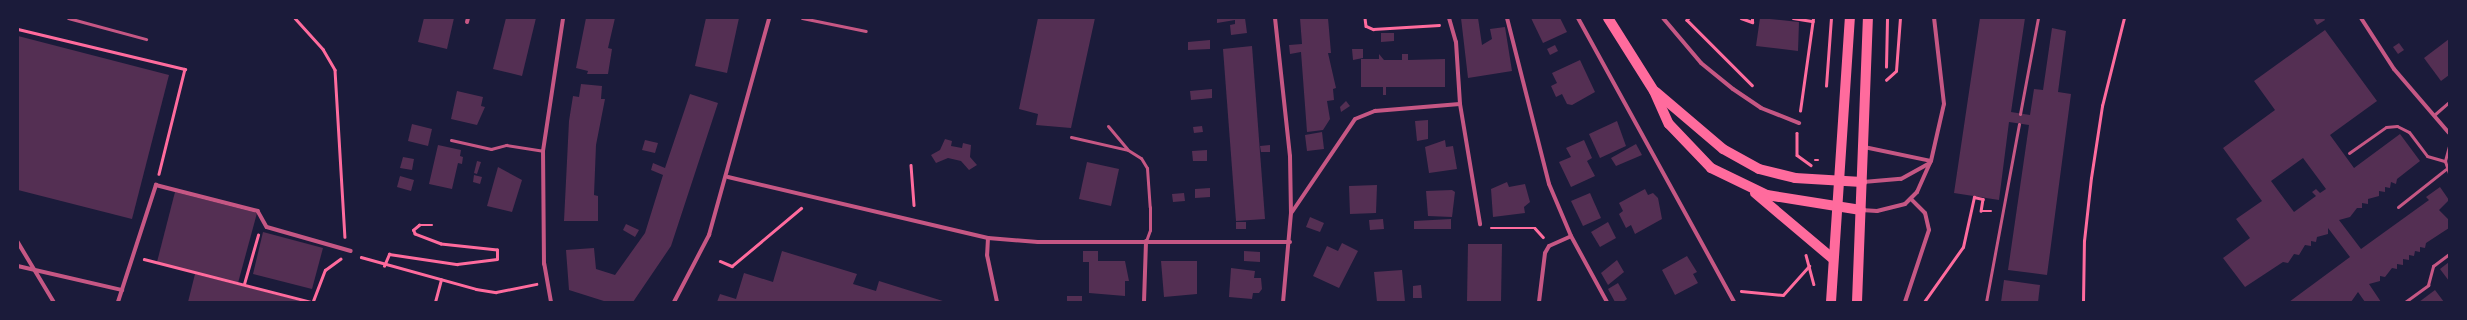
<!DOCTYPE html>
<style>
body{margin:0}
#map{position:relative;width:2467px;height:320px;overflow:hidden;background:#1b1b3a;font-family:"Exo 2",sans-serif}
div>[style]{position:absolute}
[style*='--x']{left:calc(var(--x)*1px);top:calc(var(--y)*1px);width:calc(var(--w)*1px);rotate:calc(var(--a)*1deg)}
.building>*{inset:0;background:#542f53}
.path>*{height:2.5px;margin:-1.25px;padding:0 1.25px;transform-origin:1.25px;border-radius:1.25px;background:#ff6b9d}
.service>*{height:3px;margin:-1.5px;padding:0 1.5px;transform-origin:1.5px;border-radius:1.5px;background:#c65784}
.pedestrian>*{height:3.5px;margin:-1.75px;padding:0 1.75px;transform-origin:1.75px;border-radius:1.75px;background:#c65784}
.minor>*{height:4px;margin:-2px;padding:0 2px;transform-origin:2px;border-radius:2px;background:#c65784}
.primary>*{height:10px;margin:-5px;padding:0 5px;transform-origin:5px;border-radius:5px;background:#ff6b9d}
span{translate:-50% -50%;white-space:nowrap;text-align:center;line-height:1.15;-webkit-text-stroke:3px #1b1b3a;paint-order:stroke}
.frame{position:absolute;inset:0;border:19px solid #1b1b3a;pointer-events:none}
</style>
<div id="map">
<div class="building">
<div style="clip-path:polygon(424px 18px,454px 18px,447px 49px,418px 42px)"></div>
<div style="clip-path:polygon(506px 18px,536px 18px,522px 76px,493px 69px)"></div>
<div style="clip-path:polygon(586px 18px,615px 18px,608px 48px,612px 49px,608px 74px,587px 74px,588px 71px,576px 68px)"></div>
<div style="clip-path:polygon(706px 18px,739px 18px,727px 73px,695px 66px)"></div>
<div style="clip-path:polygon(1038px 18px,1095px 18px,1071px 128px,1036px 125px,1038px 114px,1019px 109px)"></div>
<div style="clip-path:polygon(1217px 18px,1245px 18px,1247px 33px,1231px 35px,1230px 25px,1235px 24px,1235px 20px,1217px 23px)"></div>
<div style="clip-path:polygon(1300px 18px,1328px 18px,1331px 53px,1328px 53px,1336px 88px,1333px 89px,1334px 100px,1327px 101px,1330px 119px,1323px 130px,1307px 132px,1301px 52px,1290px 54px,1289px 45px,1302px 44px)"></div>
<div style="clip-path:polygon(1461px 18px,1478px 18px,1482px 45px,1492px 39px,1490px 29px,1505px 27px,1512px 71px,1468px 78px)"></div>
<div style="clip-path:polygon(1531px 18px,1560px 18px,1567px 32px,1543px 43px)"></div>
<div style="clip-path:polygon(1760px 18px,1799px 22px,1798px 51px,1756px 46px)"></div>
<div style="clip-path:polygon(1980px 18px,2025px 18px,2011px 112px,2030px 115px,2034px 89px,2043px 90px,2052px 28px,2066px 31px,2058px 92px,2071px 94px,2047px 275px,2008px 270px,2029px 125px,2009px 122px,1999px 200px,1954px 193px)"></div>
<div style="clip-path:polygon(2313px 18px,2324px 18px,2325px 20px,2317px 25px)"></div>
<div style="clip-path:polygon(evenodd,2325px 30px,2377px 101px,2330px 135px,2354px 168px,2400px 134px,2420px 161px,2397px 179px,2396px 184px,2391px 182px,2390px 188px,2385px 187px,2385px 192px,2379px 191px,2379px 196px,2368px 199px,2368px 204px,2362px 203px,2362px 208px,2357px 208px,2350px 217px,2339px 220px,2361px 249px,2429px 200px,2426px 197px,2440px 187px,2449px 200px,2439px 210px,2449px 220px,2449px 228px,2426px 243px,2425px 248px,2420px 247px,2420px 252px,2415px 251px,2414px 256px,2409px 255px,2409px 260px,2403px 259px,2403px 265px,2397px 264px,2397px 269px,2392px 268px,2385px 277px,2380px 276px,2380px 281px,2369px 284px,2381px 302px,2365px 302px,2358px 292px,2351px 302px,2289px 302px,2350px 257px,2328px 228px,2328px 234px,2317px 237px,2316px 242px,2311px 241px,2311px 246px,2305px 245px,2299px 255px,2294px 254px,2288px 263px,2283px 262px,2245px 287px,2223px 258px,2250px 238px,2236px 219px,2262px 201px,2223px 148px,2275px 110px,2254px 81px,2325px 30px,2303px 158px,2326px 189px,2320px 193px,2316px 189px,2312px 192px,2316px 196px,2294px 212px,2271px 181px,2303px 158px)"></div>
<div style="clip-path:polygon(1381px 33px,1394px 33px,1394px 41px,1381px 42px)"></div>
<div style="clip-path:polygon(18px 36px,169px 75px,132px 219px,18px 190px)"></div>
<div style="clip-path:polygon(2449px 39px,2449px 75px,2441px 81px,2424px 58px)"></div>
<div style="clip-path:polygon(1210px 40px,1210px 49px,1188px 50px,1188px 42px)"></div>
<div style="clip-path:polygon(2399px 43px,2404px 50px,2398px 54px,2393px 47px)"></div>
<div style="clip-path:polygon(1555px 45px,1558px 51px,1550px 55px,1547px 49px)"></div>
<div style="clip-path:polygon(1252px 46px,1265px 219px,1236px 221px,1223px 49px)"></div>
<div style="clip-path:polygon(1352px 49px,1363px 49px,1363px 58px,1353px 60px)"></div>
<div style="clip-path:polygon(1379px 54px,1384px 60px,1402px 60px,1402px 54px,1408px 54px,1408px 60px,1445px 59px,1445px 87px,1386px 87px,1386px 95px,1383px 95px,1383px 87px,1361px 87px,1361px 59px,1379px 59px)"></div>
<div style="clip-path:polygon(1580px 60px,1595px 92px,1572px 105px,1567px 104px,1562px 94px,1556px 97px,1551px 86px,1557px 83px,1552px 73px)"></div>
<div style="clip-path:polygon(581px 84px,602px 86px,601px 99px,605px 99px,596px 145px,594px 195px,598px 196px,598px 221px,564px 221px,569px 121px,573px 96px,579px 97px)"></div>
<div style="clip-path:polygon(1212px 89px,1212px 98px,1191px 100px,1190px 91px)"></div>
<div style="clip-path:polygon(457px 91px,483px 97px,481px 106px,485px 107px,477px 125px,451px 119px)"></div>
<div style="clip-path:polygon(690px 94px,718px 103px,671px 246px,633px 302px,607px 302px,569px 290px,566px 250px,594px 248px,596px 269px,615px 275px,645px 233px,663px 175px,651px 170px,653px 163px,665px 168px)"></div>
<div style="clip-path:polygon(1346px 101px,1350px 106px,1341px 112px,1340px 107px)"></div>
<div style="clip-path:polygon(1428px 120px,1428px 139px,1417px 141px,1415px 121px)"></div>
<div style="clip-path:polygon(1617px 121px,1626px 146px,1600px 158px,1589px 134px)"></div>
<div style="clip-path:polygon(412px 124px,432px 129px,428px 146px,408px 141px)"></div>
<div style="clip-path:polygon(1202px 126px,1203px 132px,1194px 133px,1193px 127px)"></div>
<div style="clip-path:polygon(1322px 132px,1324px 149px,1307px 151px,1305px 135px)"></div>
<div style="clip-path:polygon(945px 139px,952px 141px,951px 146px,962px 148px,963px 143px,971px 145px,970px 157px,977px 165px,969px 170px,961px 161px,948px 158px,936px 163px,931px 155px,940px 150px)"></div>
<div style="clip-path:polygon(645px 140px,658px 143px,655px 153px,642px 150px)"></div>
<div style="clip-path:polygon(1445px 140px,1446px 147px,1453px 146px,1457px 169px,1429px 173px,1425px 147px)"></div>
<div style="clip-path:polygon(1584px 140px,1592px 158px,1587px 161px,1595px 176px,1571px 187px,1559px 162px,1571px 157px,1566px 148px)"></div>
<div style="clip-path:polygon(1636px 144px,1642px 155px,1616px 166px,1611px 158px)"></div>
<div style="clip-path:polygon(438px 145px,461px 150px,460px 156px,463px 157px,462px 164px,458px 163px,452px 189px,429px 184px)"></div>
<div style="clip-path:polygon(1270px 145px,1270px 152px,1261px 152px,1260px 146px)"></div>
<div style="clip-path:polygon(1207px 150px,1207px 161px,1193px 161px,1192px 151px)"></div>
<div style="clip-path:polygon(403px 157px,414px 159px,412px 170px,400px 168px)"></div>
<div style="clip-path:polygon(477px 161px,481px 162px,477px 174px,474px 173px)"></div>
<div style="clip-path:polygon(1087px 162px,1119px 169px,1111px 206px,1079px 199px)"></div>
<div style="clip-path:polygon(498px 167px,522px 180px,512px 212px,487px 206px)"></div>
<div style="clip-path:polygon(474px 175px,482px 177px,480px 184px,473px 182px)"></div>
<div style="clip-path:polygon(400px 176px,414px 180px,411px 191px,397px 187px)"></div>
<div style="clip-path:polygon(1507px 182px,1509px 187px,1525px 184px,1530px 202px,1524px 207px,1525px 213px,1493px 217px,1491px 189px)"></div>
<div style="clip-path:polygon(1377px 185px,1376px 213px,1350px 214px,1349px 186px)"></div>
<div style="clip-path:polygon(1210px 188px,1210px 197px,1195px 198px,1195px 189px)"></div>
<div style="clip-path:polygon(1645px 189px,1648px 195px,1653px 193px,1658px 198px,1662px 219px,1635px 234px,1631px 225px,1626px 228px,1619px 214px,1623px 211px,1619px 203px)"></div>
<div style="clip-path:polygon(1452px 190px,1455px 192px,1452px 217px,1428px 216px,1426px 191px)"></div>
<div style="clip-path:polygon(175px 192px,257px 213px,238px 283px,157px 262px)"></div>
<div style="clip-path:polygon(1184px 193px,1185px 201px,1173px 202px,1172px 194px)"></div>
<div style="clip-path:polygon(1590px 193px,1601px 218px,1583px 226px,1571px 201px)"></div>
<div style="clip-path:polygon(1310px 217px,1324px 223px,1320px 232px,1306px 227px)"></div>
<div style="clip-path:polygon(1383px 219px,1384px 229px,1370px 230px,1369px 220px)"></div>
<div style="clip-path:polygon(1451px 219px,1451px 229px,1414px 229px,1414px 221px)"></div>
<div style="clip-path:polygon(1236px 222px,1246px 222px,1246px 229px,1236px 229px)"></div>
<div style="clip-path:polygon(1608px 222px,1616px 238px,1600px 247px,1591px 232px)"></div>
<div style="clip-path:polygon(626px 224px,639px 230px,635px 237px,623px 230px)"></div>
<div style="clip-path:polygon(263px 232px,323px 248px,312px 289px,253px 274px)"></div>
<div style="clip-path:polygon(1342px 243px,1358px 251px,1339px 288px,1313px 276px,1327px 246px,1338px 251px)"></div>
<div style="clip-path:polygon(1468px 244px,1502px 244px,1501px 302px,1467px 302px)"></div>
<div style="clip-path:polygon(782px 251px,857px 274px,853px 284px,876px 291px,879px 281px,946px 302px,717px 302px,720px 294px,736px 299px,744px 273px,773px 282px)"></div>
<div style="clip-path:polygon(1083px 251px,1098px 251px,1098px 261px,1125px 261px,1129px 281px,1125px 281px,1125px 296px,1089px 293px,1089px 262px,1083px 262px)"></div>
<div style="clip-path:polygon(1244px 251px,1260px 252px,1260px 262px,1244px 261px)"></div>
<div style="clip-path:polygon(1687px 256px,1697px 272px,1693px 274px,1698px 283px,1675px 295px,1662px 270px)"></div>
<div style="clip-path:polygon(1617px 260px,1624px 272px,1608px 285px,1601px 273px)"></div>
<div style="clip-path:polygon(1161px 261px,1197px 261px,1197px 294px,1164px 297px)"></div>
<div style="clip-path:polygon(2449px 262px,2449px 281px,2440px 269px)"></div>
<div style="clip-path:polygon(1231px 268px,1255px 271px,1254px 278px,1261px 278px,1262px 289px,1259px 293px,1253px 293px,1252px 299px,1229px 297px)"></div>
<div style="clip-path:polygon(1402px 270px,1405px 302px,1377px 302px,1374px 272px)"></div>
<div style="clip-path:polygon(195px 274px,301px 301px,301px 302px,188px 302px)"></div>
<div style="clip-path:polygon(2004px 280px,2040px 285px,2038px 302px,2001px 302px)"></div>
<div style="clip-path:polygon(1618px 283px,1627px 299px,1623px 302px,1615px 302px,1608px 289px)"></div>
<div style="clip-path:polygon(1421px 285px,1422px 298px,1413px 298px,1413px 286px)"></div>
<div style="clip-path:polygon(2435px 290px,2444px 302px,2419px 302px)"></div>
<div style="clip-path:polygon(1067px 296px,1082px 296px,1082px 302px,1067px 302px)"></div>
</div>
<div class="path">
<div style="--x:295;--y:18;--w:42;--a:47.9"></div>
<div style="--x:323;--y:49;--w:24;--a:60"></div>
<div style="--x:335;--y:70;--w:167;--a:86.6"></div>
<div style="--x:1365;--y:18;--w:8;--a:83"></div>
<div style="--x:1366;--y:26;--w:8;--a:23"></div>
<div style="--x:1373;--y:29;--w:66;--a:-3.5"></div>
<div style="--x:1689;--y:18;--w:3;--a:135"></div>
<div style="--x:1687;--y:20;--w:92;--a:45"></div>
<div style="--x:1741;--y:18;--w:12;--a:20"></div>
<div style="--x:1752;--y:22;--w:4;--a:-90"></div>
<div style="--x:1793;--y:18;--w:20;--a:9"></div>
<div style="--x:18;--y:29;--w:172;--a:13.5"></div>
<div style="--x:185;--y:69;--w:108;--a:103.9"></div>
<div style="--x:1886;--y:67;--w:49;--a:-88.8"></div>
<div style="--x:1886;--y:80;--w:13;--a:-42"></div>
<div style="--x:1896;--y:71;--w:53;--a:-85.7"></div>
<div style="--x:1826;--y:86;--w:68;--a:-85.8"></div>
<div style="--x:1800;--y:111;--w:94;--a:-82"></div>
<div style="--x:1797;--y:133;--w:22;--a:90"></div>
<div style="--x:1797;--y:155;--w:17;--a:36"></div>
<div style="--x:1815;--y:160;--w:3;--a:0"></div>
<div style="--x:911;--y:165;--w:40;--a:85.7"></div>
<div style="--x:1491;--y:228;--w:44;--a:0"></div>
<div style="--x:1535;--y:228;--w:12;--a:48"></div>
<div style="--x:1806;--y:255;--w:30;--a:75"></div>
<div style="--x:361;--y:257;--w:119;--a:15.5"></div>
<div style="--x:476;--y:289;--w:20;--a:9"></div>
<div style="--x:496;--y:292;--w:41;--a:-11.3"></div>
<div style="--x:144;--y:259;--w:173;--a:14.4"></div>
<div style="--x:720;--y:261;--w:13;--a:23"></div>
<div style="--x:732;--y:266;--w:90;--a:-40"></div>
<div style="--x:384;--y:266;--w:13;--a:-67"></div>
<div style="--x:389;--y:254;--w:69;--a:8.4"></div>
<div style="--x:457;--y:264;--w:40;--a:-7.1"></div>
<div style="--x:497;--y:259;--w:9;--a:-90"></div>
<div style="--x:497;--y:250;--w:56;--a:-173.9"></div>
<div style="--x:441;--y:244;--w:28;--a:-159"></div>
<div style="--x:415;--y:234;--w:4;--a:-117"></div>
<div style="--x:413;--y:230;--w:8;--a:-40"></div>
<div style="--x:419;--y:225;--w:13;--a:0"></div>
<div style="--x:244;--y:284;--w:51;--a:-74.1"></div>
<div style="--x:1741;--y:291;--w:42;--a:5.4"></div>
<div style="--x:1783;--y:295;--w:39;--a:-48"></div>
<div style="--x:313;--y:301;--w:33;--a:-69"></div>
<div style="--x:325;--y:270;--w:19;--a:-36"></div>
<div style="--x:435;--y:302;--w:23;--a:-75"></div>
<div style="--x:1924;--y:302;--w:67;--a:-54.7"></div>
<div style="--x:1963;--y:247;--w:51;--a:-77.6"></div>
<div style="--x:1974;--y:197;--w:9;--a:13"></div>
<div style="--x:1983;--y:199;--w:12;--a:99"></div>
<div style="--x:1981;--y:211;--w:10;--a:0"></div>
<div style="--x:2083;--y:302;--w:61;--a:-89.1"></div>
<div style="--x:2084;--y:241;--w:63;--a:-83.7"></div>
<div style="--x:2091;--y:178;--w:73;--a:-81.3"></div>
<div style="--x:2102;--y:106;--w:91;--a:-76"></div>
</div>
<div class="service">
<div style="--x:68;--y:18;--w:81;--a:15.1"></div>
<div style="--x:802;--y:18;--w:65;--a:11.5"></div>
<div style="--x:2020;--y:114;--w:98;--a:-79.4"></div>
<div style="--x:2434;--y:115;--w:20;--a:-41"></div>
<div style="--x:1108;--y:126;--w:30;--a:50"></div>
<div style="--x:1071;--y:137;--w:58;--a:12.8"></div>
<div style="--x:1128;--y:150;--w:15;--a:32"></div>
<div style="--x:1141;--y:158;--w:12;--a:59"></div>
<div style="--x:1147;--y:168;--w:39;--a:86"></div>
<div style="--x:1150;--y:207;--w:23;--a:90"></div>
<div style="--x:1150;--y:230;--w:12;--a:110"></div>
<div style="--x:451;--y:140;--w:41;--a:12.7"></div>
<div style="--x:491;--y:149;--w:16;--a:-15"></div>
<div style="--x:506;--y:145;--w:37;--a:9"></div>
<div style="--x:2449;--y:146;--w:16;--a:105"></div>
<div style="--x:2445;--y:161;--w:13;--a:72"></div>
<div style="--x:2349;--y:153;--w:45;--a:-35.1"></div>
<div style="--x:2386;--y:127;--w:11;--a:-5"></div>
<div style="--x:2397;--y:126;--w:13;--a:27"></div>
<div style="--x:2409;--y:132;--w:30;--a:53"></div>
<div style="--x:2427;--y:156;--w:19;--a:16"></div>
<div style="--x:2398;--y:207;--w:61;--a:-38.4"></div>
<div style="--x:1986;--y:302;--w:181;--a:-79.5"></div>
<div style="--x:2405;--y:302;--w:29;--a:-36"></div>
<div style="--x:2428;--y:285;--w:20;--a:-75"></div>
<div style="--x:2433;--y:266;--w:20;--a:-37"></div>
</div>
<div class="pedestrian">
<div style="--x:18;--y:242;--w:70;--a:59"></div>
<div style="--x:18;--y:266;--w:107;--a:13"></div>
<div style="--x:118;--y:302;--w:123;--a:-72"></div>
<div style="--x:156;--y:185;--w:105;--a:14.3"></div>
<div style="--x:258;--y:211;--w:18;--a:61"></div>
<div style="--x:267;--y:227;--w:87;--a:15.9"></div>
</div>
<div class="minor">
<div style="--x:1275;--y:18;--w:139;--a:83.8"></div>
<div style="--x:1290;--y:156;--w:57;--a:89"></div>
<div style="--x:1291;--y:213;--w:89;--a:95.1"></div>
<div style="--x:1449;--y:18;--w:25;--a:74"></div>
<div style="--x:1456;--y:42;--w:62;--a:86.3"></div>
<div style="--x:1460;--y:104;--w:122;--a:80.5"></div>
<div style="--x:1507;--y:18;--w:171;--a:75.8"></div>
<div style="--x:1549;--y:184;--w:56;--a:67.1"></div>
<div style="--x:1571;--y:236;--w:75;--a:61.4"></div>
<div style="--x:1578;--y:18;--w:324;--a:61.2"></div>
<div style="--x:1663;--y:18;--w:59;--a:49.8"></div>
<div style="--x:1701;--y:63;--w:41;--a:39.1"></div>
<div style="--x:1733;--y:89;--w:34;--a:34"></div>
<div style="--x:1761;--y:108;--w:41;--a:21.5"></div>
<div style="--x:2361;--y:18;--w:61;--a:57.1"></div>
<div style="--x:2394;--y:69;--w:84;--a:49.3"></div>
<div style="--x:467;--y:22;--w:4;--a:-76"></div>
<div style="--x:1864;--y:147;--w:68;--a:11.8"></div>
<div style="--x:728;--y:177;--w:267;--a:13.2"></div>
<div style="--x:988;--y:238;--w:50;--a:4.6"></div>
<div style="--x:1038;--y:242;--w:252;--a:0"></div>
<div style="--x:1863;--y:182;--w:38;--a:-5"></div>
<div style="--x:1901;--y:179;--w:33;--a:-29"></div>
<div style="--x:1861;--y:210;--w:16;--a:4"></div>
<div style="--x:1877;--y:211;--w:29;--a:-14"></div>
<div style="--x:1905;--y:204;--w:17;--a:-45"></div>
<div style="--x:1917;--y:192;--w:34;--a:-66"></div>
<div style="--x:1931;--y:161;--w:58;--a:-77.2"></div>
<div style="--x:1944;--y:104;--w:87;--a:-96.6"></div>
<div style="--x:1292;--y:212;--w:112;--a:-55.9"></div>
<div style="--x:1355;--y:119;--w:22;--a:-22"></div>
<div style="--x:1375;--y:111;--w:85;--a:-4.7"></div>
<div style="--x:988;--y:238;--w:17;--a:93"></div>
<div style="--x:987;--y:255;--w:48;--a:78"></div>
<div style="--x:551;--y:302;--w:39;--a:-100"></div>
<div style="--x:544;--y:264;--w:113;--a:-90.5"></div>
<div style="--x:543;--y:151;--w:134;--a:-81.4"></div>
<div style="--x:674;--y:302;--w:76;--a:-62.4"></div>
<div style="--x:709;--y:235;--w:225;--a:-74.5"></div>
<div style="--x:1144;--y:302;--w:61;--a:-88.1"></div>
<div style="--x:1539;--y:302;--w:49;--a:-83"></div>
<div style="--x:1545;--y:253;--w:8;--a:-60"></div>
<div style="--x:1549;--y:246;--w:24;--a:-24"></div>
<div style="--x:1905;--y:302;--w:76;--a:-71.6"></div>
<div style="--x:1929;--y:230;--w:17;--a:-103"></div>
<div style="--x:1925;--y:213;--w:20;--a:-135"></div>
</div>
<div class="primary">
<div style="--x:1608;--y:18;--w:86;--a:57.8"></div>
<div style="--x:1654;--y:91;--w:36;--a:66"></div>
<div style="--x:1669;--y:124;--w:61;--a:46.3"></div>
<div style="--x:1711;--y:168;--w:62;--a:25.7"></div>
<div style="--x:1767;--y:195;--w:95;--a:9.1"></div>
<div style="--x:1656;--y:92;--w:88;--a:40.4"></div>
<div style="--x:1723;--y:149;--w:41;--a:29.1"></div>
<div style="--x:1759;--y:169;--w:37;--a:14"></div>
<div style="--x:1795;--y:178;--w:67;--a:3.4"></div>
<div style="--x:1755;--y:193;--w:101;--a:40.2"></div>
<div style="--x:1831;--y:302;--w:285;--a:-86.2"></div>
<div style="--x:1857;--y:302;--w:284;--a:-87.8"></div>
</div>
<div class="frame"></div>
</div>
